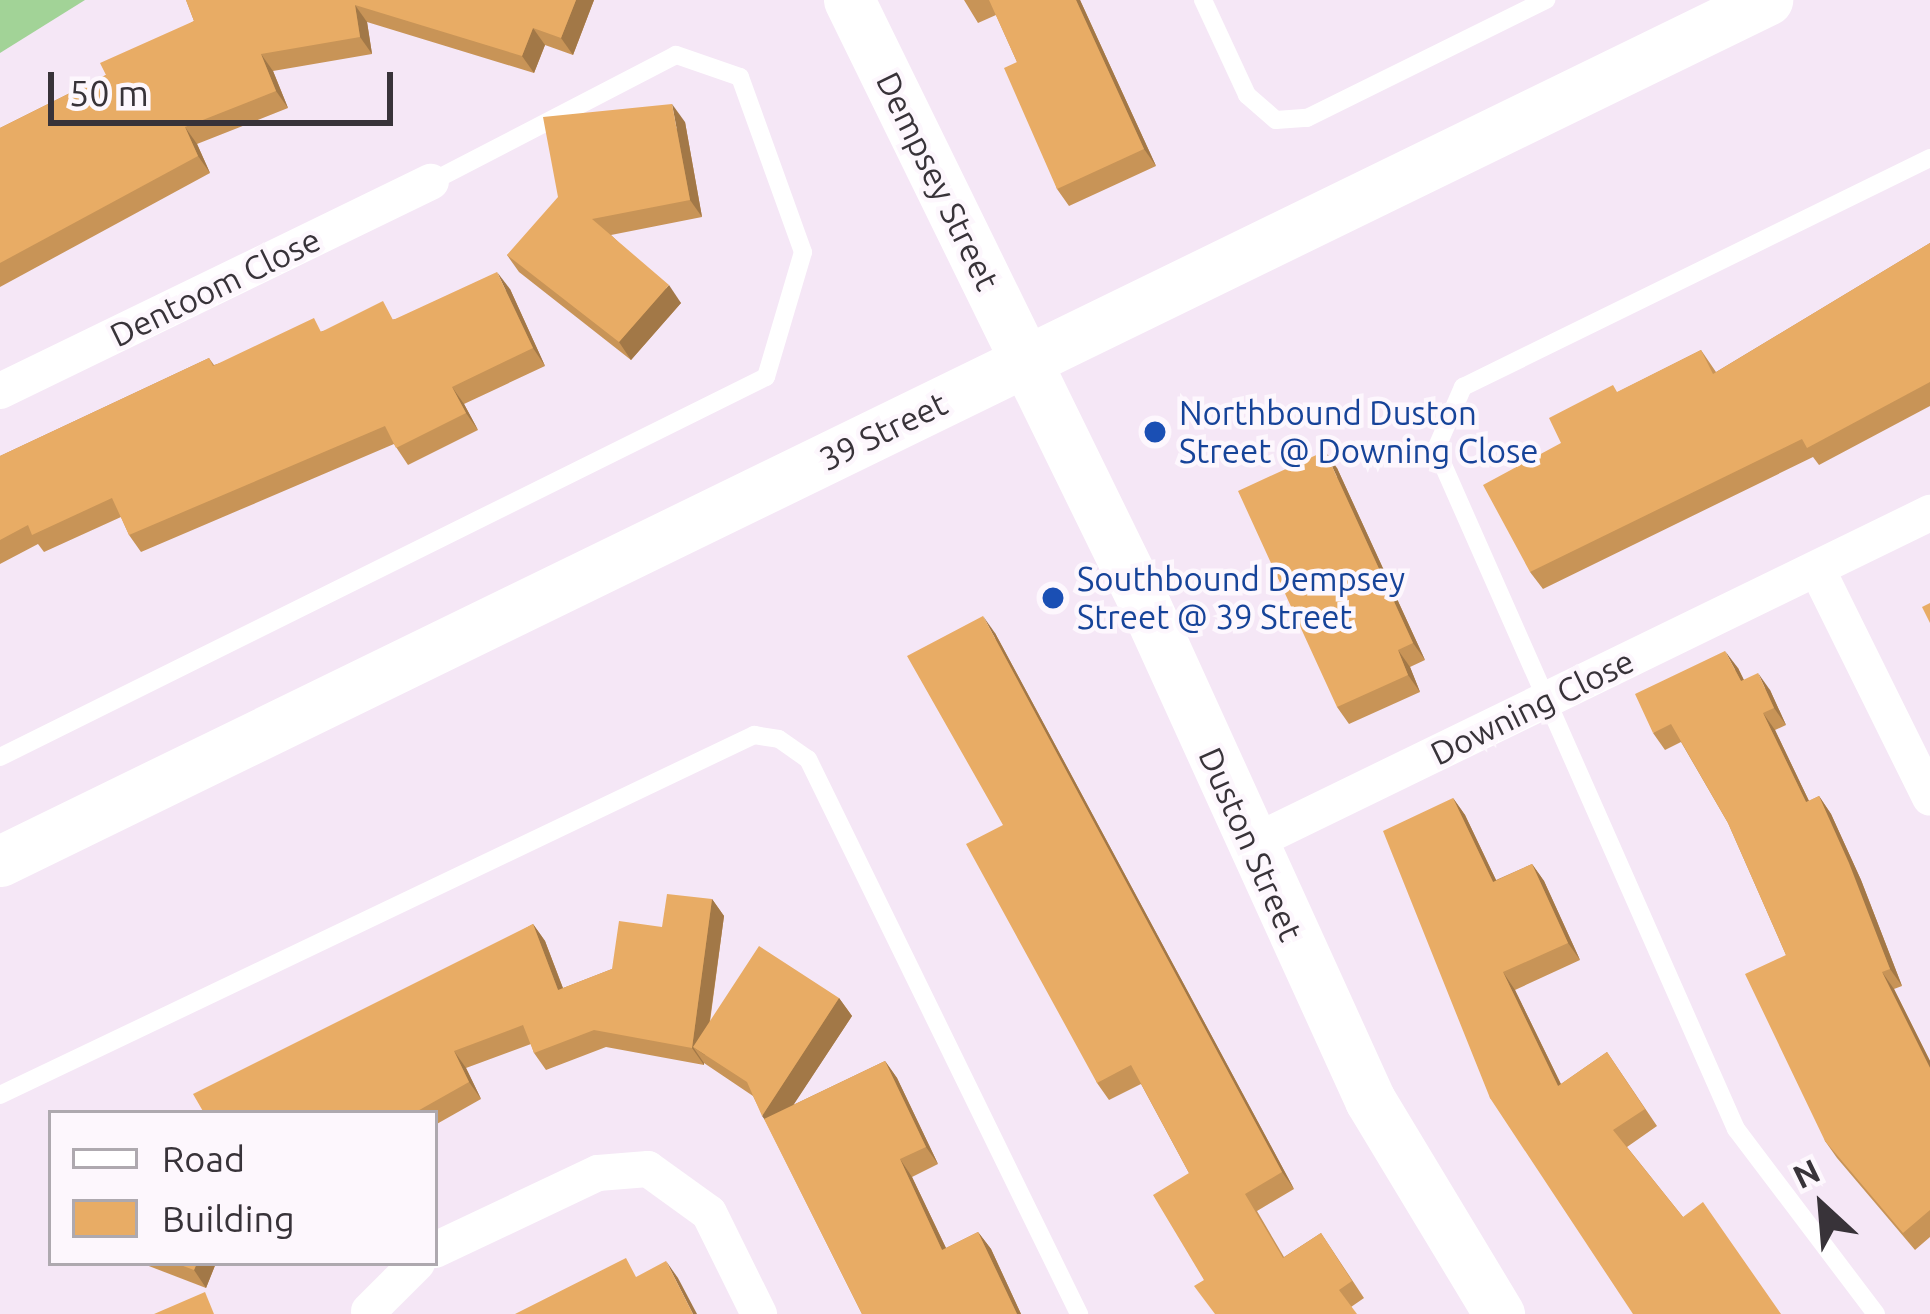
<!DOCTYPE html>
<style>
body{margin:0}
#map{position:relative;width:1930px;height:1314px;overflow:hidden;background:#f5e7f6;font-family:Ubuntu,sans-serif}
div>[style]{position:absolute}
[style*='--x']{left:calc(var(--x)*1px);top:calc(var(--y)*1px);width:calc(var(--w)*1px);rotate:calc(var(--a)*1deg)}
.green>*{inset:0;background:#a2d397}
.lane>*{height:18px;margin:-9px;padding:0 9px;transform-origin:9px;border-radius:9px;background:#fff}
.street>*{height:36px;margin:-18px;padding:0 18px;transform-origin:18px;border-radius:18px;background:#fff}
.secondary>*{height:51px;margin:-25.5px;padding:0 25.5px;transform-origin:25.5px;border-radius:25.5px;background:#fff}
.wall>*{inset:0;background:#c89457}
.shaded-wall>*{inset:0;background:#a27847}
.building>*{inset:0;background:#e8ac65}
.dots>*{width:33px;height:33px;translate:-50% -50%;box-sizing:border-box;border:6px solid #fdf7fd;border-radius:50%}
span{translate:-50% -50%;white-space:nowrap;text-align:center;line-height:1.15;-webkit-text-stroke:9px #fdf7fd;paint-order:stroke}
.street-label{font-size:33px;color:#383339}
.transit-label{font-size:33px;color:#164399}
.left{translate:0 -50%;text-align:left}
.legend{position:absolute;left:48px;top:1110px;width:390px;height:156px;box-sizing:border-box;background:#fdf7fd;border:3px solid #aea9af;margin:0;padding:15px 21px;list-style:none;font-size:36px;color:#383339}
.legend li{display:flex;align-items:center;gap:24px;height:60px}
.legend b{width:60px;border:3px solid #aea9af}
.north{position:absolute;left:1762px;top:1146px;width:120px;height:120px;-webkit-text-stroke:9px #fdf7fd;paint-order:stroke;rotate:334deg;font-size:33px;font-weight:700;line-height:48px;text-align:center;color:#383339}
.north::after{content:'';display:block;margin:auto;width:42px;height:54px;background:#383339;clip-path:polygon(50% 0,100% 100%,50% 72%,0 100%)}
.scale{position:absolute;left:48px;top:72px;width:345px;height:54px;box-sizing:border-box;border:6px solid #383339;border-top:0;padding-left:15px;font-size:36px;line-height:42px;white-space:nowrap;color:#383339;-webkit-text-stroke:9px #fdf7fd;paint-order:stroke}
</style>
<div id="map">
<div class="green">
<div style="clip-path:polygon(0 0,85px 0,0 53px)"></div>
</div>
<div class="lane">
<div style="--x:1203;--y:0;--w:105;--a:65.1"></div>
<div style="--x:1247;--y:95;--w:38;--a:41"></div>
<div style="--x:1276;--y:120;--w:31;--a:-4"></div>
<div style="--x:1307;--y:118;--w:267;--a:-26.3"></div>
<div style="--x:0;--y:757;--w:855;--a:-26.39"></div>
<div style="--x:766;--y:377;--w:130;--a:-73.5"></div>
<div style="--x:803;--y:252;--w:186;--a:-109.8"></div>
<div style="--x:740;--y:77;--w:68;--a:-161"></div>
<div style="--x:676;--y:55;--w:276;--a:152.6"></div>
<div style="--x:0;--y:1095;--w:836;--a:-25.52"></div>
<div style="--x:754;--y:735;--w:25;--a:9"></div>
<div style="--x:779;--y:739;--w:35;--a:35"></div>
<div style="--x:808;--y:759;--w:618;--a:63.97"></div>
<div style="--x:1876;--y:1314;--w:232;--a:-127.1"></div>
<div style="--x:1736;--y:1129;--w:743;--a:-113.81"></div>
<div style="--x:1436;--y:449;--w:68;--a:-66.5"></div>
<div style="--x:1463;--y:387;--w:520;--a:-26.12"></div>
</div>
<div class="street">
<div style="--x:0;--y:391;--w:479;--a:-25.9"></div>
<div style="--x:1817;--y:569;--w:255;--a:63.7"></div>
<div style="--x:1248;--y:845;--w:759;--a:-25.96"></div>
<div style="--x:435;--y:1250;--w:180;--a:-25.3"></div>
<div style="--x:598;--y:1173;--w:50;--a:-4.6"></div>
<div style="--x:648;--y:1169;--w:75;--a:35.8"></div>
<div style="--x:709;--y:1213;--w:113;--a:63.7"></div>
<div style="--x:369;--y:1311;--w:68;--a:-45"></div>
</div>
<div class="secondary">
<div style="--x:849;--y:0;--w:676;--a:63.93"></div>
<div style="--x:1146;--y:607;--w:542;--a:65.56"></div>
<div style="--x:1370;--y:1100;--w:250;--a:58.9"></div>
<div style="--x:0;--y:861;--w:1966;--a:-25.98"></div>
</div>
<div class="wall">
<div style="clip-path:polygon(186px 0,594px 0,573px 55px,545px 45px,534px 73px,367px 22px,372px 54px,273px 71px,288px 108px,197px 144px,210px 173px,0 287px,0 128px,106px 75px,194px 21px)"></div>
<div style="clip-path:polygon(964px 0,1080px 0,1156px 166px,1069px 206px,1057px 189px,1017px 62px,996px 15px,978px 23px)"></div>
<div style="clip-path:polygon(685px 122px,702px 217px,611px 235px,681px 303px,631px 360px,519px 272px,507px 255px)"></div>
<div style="clip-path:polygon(1930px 243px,1930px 406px,1819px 465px,1813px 457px,1543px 589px,1530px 572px,1561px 443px,1618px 392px,1701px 350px,1716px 372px)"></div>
<div style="clip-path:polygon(510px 289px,545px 366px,464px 404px,478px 430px,408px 465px,394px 444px,141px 552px,129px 535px,121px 517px,44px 552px,38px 544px,0 564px,0 456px,209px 358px,214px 365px,323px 331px,396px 319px)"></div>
<div style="clip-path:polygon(1337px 468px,1425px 660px,1410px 667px,1420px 692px,1349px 724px,1337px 707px)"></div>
<div style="clip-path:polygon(995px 633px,1294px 1189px,1257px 1211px,1284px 1257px,1321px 1233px,1364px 1298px,1351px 1307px,1204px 1280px,1189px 1173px,1141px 1084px,1109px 1100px,1097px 1083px,1003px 825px)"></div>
<div style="clip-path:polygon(1738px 668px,1744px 680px,1770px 690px,1786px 725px,1775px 730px,1809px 801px,1819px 796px,1831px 814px,1861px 880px,1902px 986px,1894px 989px,1930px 1061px,1930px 1237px,1915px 1250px,1837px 1158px,1825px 1141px,1786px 955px,1728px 823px,1681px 742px,1665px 750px,1653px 733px)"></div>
<div style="clip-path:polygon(1453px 798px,1465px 815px,1496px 880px,1532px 864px,1544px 881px,1580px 960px,1515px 990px,1561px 1084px,1607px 1052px,1657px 1126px,1627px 1147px,1683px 1217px,1781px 1314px,1490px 1098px)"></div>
<div style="clip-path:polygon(712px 899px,724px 916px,710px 1022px,839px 998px,852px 1016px,793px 1105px,885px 1061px,897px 1078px,938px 1164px,912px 1177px,946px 1248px,978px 1232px,991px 1249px,1021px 1314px,862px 1314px,753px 1096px,704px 1063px,704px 1065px,606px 1047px,546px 1070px,534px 1053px,531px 1044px,466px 1068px,481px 1099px,435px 1125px,435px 1113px,204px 1113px,533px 924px,545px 941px,563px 988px,612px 969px,662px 927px)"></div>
<div style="clip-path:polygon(141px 1263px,216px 1263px,206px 1288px)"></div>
</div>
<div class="shaded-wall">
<div style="clip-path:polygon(576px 0,594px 0,573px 55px,561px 38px)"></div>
<div style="clip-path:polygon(1076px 0,1080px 0,1156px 166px,1144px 149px)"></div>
<div style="clip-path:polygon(355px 5px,367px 22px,372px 54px,360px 37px)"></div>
<div style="clip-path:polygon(533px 28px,545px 45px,534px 73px,522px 56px)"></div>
<div style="clip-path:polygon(261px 54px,273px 71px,288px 108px,276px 91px)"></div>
<div style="clip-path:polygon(672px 104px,685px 122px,702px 217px,690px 200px)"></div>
<div style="clip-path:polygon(185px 127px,197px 144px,210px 173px,198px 156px)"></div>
<div style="clip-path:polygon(497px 272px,510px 289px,545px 366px,533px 348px)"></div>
<div style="clip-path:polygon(669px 285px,681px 303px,631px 360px,619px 342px)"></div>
<div style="clip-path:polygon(452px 387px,464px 404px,478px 430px,466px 413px)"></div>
<div style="clip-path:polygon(1325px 451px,1337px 468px,1425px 660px,1413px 643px)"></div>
<div style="clip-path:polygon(983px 616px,995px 633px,1294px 1189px,1282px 1172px)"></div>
<div style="clip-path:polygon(1398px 650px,1410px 667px,1420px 692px,1408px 675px)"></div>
<div style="clip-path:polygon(1725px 651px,1738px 668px,1753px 699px,1741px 681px)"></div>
<div style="clip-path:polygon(1758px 673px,1770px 690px,1786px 725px,1774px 708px)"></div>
<div style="clip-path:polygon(1763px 713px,1775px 730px,1818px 820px,1806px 802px)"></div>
<div style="clip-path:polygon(1819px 796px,1831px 814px,1861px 880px,1902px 986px,1890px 969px)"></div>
<div style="clip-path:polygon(1453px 798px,1465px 815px,1505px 899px,1493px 882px)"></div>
<div style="clip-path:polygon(1532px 864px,1544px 881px,1580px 960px,1568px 943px)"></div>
<div style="clip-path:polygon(712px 899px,724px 916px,705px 1055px,693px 1047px,704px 1063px,704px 1065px,692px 1048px)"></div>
<div style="clip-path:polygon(533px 924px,545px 941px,570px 1007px,558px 990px)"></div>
<div style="clip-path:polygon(1503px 972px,1515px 990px,1570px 1103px,1558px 1086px)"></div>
<div style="clip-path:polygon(1882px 972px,1894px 989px,1930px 1061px,1930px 1068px)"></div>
<div style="clip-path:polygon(839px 998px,852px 1016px,775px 1133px,762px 1116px)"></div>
<div style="clip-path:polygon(454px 1051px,466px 1068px,481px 1099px,469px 1082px)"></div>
<div style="clip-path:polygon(885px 1061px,897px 1078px,938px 1164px,926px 1147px)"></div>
<div style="clip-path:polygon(900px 1159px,912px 1177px,955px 1267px,942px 1250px)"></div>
<div style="clip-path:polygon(978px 1232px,991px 1249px,1021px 1314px,1017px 1314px)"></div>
<div style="clip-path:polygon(666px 1261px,678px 1278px,697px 1314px,693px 1314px)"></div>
<div style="clip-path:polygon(197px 1263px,216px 1263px,206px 1288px,194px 1270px)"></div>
</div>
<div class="building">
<div style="clip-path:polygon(186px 0,576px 0,561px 38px,533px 28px,522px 56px,355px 5px,360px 37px,261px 54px,276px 91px,185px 127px,198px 156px,0 263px,0 128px,106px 75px,100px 63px,194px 21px)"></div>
<div style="clip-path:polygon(989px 0,1076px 0,1144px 149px,1057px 189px,1004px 68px,1017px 62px)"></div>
<div style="clip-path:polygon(672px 104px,690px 200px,592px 219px,669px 285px,619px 342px,507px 255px,558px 197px,543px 117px)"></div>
<div style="clip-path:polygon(1930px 243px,1930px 382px,1807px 448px,1802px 439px,1530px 572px,1483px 485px,1561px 443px,1549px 418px,1613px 385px,1617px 392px,1701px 350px,1713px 374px)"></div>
<div style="clip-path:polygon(497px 272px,533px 348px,452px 387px,466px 413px,396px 448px,385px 426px,129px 535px,112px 498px,32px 535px,28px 525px,0 540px,0 456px,209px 358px,213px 366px,314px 318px,321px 332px,383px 301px,393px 320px)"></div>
<div style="clip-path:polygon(1325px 451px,1413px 643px,1398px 650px,1408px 675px,1337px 707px,1238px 491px)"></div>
<div style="clip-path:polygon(1930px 603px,1930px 623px,1922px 607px)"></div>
<div style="clip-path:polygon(983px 616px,1282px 1172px,1245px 1194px,1283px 1258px,1321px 1233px,1352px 1281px,1339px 1290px,1357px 1314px,1215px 1314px,1194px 1286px,1204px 1280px,1153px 1195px,1189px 1173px,1131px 1065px,1097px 1083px,966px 844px,1003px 825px,907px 656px)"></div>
<div style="clip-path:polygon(1725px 651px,1741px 681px,1758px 673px,1774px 708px,1763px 713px,1806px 802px,1819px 796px,1849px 863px,1890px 969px,1882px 972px,1930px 1068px,1930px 1210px,1903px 1233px,1825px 1141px,1745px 974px,1786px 955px,1728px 823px,1671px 724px,1653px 733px,1635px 694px)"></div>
<div style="clip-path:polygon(1453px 798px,1493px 882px,1532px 864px,1568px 943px,1503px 972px,1558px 1086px,1607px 1052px,1645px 1109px,1613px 1130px,1683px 1217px,1703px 1202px,1781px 1314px,1633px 1314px,1490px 1098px,1383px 831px)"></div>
<div style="clip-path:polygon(667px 894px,712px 899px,692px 1048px,594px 1030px,534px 1053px,523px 1025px,454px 1051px,469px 1082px,414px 1113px,204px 1113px,193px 1094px,533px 924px,558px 990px,612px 969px,619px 921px,662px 927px)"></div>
<div style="clip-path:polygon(759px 946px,839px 998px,762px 1116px,747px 1082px,693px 1047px)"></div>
<div style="clip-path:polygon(885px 1061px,926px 1147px,900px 1159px,942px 1250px,978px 1232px,1017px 1314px,862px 1314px,764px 1119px)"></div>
<div style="clip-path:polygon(626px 1258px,636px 1277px,666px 1261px,693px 1314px,515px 1314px)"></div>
<div style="clip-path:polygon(175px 1263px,197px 1263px,194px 1270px)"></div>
<div style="clip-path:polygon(205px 1292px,214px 1314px,154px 1314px)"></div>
</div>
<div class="dots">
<div style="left:1155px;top:432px;background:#1a4fb4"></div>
<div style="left:1053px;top:598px;background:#1a4fb4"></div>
</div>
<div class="street-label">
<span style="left:938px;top:181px;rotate:64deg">Dempsey Street</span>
<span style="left:215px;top:287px;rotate:-26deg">Dentoom Close</span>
<span style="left:883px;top:431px;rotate:-26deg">39 Street</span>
<span style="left:1532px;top:707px;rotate:-26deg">Downing Close</span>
<span style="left:1251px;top:844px;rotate:66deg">Duston Street</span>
</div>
<div class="transit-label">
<span class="left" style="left:1179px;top:432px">Northbound Duston<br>Street @ Downing Close</span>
<span class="left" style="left:1077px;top:598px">Southbound Dempsey<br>Street @ 39 Street</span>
</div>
<ul class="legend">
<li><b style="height:15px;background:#fff"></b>Road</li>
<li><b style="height:33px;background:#e8ac65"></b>Building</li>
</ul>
<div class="north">N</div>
<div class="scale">50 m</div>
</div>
